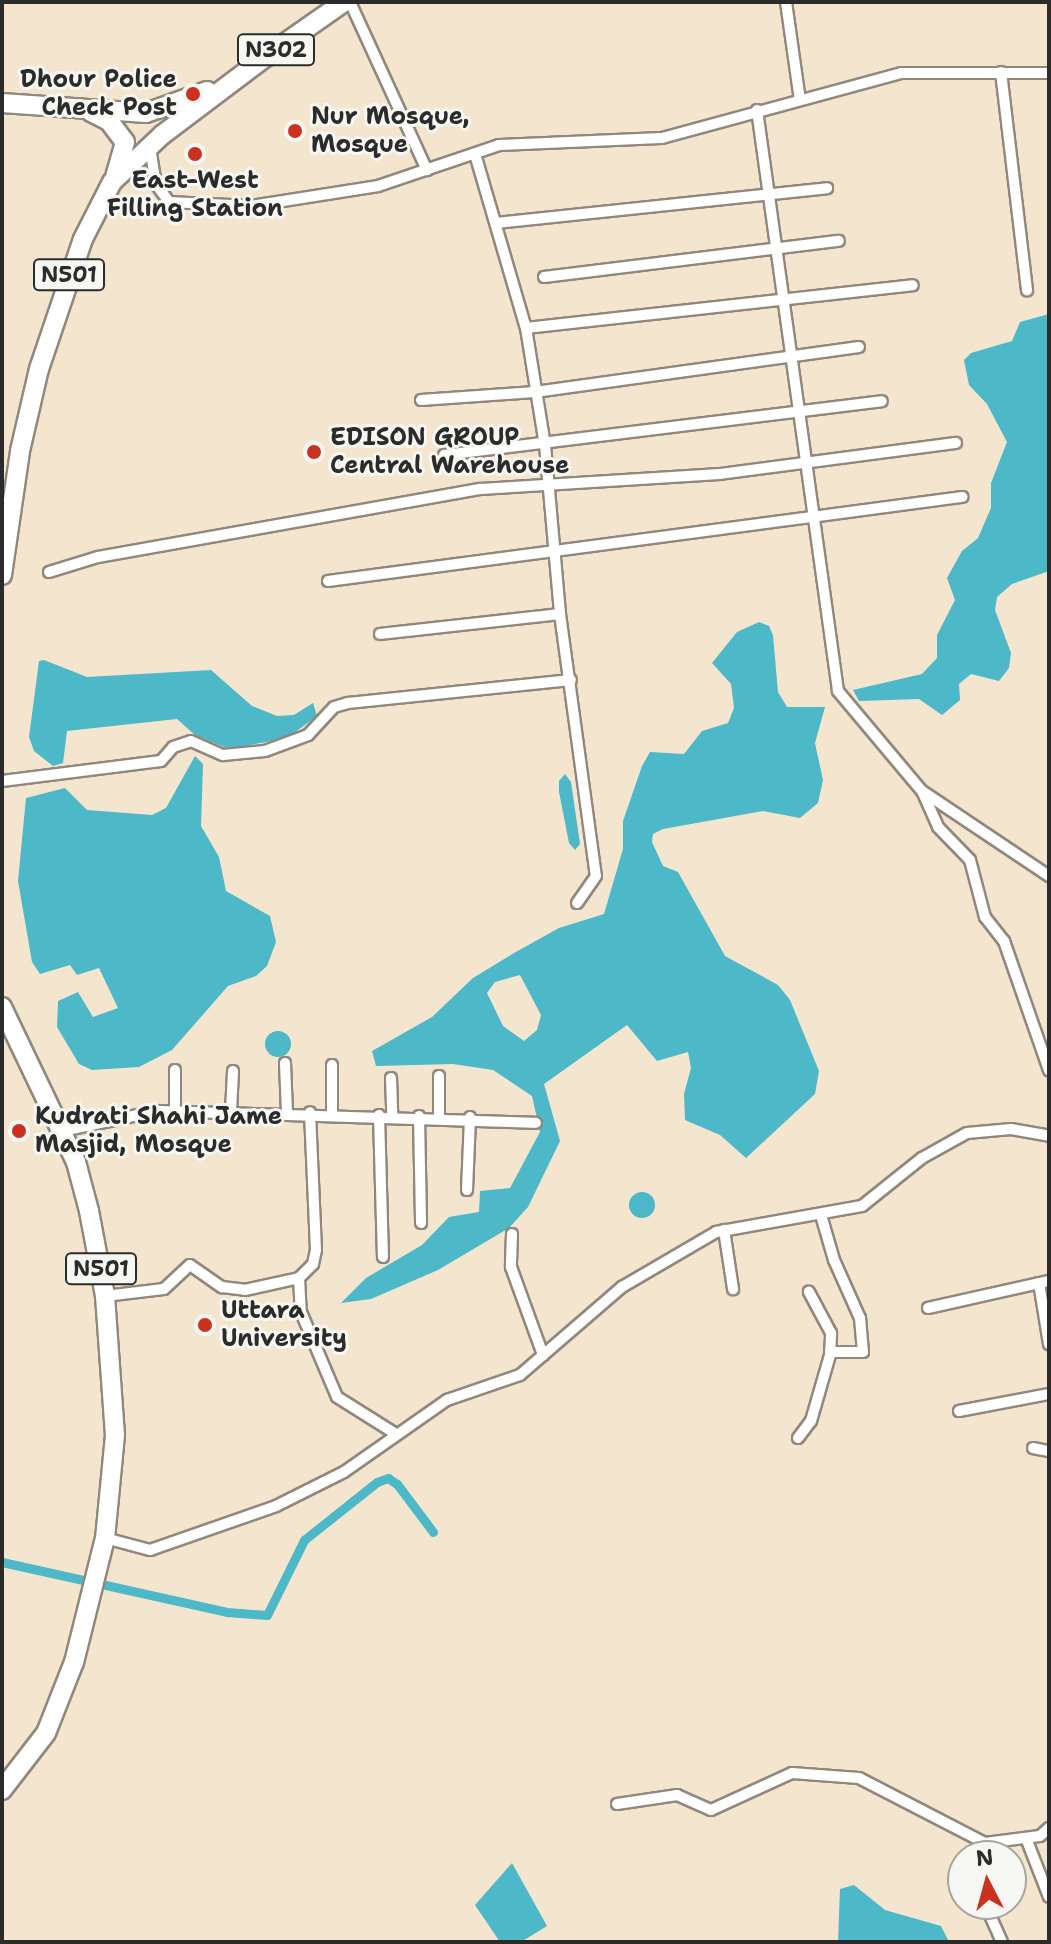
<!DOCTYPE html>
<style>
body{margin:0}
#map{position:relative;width:1051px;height:1944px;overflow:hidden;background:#f4e5cf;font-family:"Shantell Sans",sans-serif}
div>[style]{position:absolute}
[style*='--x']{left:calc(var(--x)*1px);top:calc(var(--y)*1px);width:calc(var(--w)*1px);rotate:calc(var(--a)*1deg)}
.water>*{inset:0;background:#4cb8c8}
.round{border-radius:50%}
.canal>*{height:9px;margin:-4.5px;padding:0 4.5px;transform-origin:4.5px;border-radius:4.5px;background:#4cb8c8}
.roads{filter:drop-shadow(2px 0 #90887d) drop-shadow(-2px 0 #90887d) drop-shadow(0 2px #90887d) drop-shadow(0 -2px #90887d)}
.street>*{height:10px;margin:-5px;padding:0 5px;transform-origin:5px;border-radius:5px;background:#fff}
.highway>*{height:18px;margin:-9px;padding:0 9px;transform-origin:9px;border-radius:9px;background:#fff}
.dots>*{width:22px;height:22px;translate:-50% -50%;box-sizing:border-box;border:4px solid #f6f6f2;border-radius:50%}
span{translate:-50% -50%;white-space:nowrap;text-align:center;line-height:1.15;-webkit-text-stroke:6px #f6f6f2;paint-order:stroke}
.shield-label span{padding:2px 6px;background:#f6f6f2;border:2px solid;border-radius:6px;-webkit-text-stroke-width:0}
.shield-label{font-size:22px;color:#2b2b2b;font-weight:700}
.poi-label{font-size:24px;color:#2b2b2b;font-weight:700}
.right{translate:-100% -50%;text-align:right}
.left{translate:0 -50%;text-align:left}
.frame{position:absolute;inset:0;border:4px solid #2b2b2b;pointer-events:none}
.north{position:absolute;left:947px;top:1840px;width:80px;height:80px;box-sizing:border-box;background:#f6f6f2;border:2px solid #a5a5a2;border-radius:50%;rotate:354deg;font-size:22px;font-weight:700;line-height:32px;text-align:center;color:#2b2b2b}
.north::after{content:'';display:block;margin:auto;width:28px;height:36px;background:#c8321e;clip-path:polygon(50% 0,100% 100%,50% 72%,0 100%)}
</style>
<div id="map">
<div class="water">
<div style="clip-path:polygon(1049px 314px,1049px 571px,1012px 584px,997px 597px,995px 610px,1011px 653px,1009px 668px,999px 681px,971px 674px,959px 684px,960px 700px,942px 715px,919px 699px,859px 701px,853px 690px,922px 674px,937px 658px,937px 635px,955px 600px,947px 578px,962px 551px,978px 538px,991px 508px,991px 483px,1007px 442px,987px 404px,969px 385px,964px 360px,971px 353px,1012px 341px,1020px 322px)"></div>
<div style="clip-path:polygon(evenodd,759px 622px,769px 626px,773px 635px,778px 692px,787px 707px,825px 707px,815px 743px,823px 780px,818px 803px,800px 818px,763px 811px,663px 829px,653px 834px,652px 842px,663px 866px,678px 872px,725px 956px,778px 985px,790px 1000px,819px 1071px,815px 1094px,746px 1158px,720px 1135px,685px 1120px,684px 1094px,691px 1068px,688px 1052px,657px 1061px,627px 1025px,544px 1084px,560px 1141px,528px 1207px,509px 1228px,438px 1270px,371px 1299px,341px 1303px,366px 1278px,422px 1245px,449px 1217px,479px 1212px,480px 1191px,510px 1188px,540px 1132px,532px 1096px,493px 1070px,453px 1064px,376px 1066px,372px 1051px,432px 1017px,473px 978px,514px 953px,559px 928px,604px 914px,623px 849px,623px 821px,642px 766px,650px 752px,684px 754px,702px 731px,728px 723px,734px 708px,731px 684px,712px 663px,737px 632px,759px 622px,520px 975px,541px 1015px,537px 1030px,524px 1041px,503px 1026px,487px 993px,495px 982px,520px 975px)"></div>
<div style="clip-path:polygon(44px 660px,87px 677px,211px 670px,252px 706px,277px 716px,294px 715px,313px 703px,317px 716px,287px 738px,229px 749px,195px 735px,177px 719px,67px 731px,63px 763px,53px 766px,34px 751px,29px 737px,39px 661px)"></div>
<div style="clip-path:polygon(195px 756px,203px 764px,201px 826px,219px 857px,226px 891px,270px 916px,276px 942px,267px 966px,256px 976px,228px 986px,172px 1050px,139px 1067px,92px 1070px,79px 1064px,57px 1027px,58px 1001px,78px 992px,93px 1017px,118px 1008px,99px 968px,77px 975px,70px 965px,40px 974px,32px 962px,18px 881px,26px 798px,65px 788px,87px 810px,152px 815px,166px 808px)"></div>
<div style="clip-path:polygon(565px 774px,571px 782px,580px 844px,575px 850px,569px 843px,559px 792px,559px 781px)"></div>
<div class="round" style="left:265px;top:1031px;width:26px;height:26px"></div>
<div class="round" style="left:629px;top:1192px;width:26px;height:26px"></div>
<div style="clip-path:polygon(512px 1863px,547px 1926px,521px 1942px,500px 1942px,475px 1905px)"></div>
<div style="clip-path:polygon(854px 1885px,885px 1910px,941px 1926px,949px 1942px,838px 1942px,840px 1889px)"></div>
</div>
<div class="canal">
<div style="--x:2;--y:1562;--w:230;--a:12.5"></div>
<div style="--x:227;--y:1612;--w:40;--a:4.3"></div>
<div style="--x:267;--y:1615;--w:84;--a:-63.7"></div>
<div style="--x:304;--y:1540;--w:93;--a:-38.5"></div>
<div style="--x:377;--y:1482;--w:12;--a:-20"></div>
<div style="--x:388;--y:1478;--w:11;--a:34"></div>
<div style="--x:397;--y:1484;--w:60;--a:53.1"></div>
</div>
<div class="roads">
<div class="street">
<div style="--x:350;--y:2;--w:185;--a:65.4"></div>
<div style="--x:786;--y:2;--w:99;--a:81.9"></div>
<div style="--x:1001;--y:72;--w:220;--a:83.2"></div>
<div style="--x:757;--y:110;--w:587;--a:82.06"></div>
<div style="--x:838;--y:691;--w:131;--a:50"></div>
<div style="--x:922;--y:791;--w:153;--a:33.8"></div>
<div style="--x:150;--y:147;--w:37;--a:81"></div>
<div style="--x:156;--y:184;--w:22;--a:54"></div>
<div style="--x:169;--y:202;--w:82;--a:2.8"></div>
<div style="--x:251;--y:206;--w:129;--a:-8.9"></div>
<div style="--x:378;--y:186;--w:128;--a:-18.7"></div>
<div style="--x:499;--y:145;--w:163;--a:-2.5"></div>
<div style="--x:662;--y:138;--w:248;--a:-15.2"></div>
<div style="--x:901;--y:73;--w:148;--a:0"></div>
<div style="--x:475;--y:154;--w:181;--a:73.7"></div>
<div style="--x:526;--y:328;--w:119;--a:80.8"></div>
<div style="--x:545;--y:445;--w:170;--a:84.9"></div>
<div style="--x:560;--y:614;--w:264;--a:82.2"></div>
<div style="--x:596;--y:876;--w:33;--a:125"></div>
<div style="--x:496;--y:223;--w:333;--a:-6"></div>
<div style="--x:544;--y:277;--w:297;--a:-7"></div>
<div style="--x:526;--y:328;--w:389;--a:-6.3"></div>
<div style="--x:421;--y:400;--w:114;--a:-4"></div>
<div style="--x:535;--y:392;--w:327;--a:-7.9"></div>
<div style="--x:444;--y:455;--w:441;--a:-7"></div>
<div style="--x:49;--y:572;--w:51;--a:-17"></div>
<div style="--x:98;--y:557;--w:389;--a:-10.1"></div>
<div style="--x:481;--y:489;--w:239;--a:-3.6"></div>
<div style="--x:720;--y:474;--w:238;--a:-7.5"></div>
<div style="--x:328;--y:581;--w:640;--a:-7.55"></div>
<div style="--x:380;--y:634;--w:181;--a:-6.3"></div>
<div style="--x:2;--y:781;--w:160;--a:-7.2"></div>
<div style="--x:161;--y:761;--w:18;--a:-49"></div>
<div style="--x:173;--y:747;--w:19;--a:-18"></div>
<div style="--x:191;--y:741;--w:35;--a:24"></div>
<div style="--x:223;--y:755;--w:42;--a:-5.4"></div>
<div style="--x:265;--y:751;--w:46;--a:-20.4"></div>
<div style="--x:308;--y:735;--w:38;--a:-47"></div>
<div style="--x:334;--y:707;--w:15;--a:-16"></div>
<div style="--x:348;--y:703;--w:224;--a:-5.9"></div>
<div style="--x:923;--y:793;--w:37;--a:66"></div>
<div style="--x:938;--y:827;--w:46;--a:45.9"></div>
<div style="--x:970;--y:860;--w:59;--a:75.3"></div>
<div style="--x:985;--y:917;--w:31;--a:52"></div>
<div style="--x:1004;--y:941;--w:137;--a:70.8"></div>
<div style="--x:285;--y:1063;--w:49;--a:87.7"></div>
<div style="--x:332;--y:1065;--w:48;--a:90"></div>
<div style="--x:175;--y:1070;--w:40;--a:90"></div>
<div style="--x:439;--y:1076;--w:40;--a:90"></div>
<div style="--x:391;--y:1078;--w:38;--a:88"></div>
<div style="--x:231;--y:1111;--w:40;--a:-87.1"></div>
<div style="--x:379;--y:1115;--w:142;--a:88.4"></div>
<div style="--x:419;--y:1116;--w:107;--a:88.9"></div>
<div style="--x:62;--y:1131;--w:97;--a:-11.9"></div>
<div style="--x:157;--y:1111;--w:379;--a:1.8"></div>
<div style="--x:467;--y:1190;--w:73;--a:-87.6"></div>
<div style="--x:821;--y:1215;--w:47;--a:73.9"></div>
<div style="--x:834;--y:1260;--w:64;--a:65.9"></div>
<div style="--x:860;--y:1318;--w:34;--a:85"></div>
<div style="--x:863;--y:1352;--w:33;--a:180"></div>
<div style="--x:724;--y:1230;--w:60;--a:81.3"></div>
<div style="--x:512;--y:1234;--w:33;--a:92"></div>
<div style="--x:511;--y:1267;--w:94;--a:70"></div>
<div style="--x:299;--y:1278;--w:20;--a:-45"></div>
<div style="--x:313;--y:1264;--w:14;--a:-78"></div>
<div style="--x:316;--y:1250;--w:138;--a:-92.5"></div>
<div style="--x:1039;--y:1283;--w:62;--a:80.7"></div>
<div style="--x:105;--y:1296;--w:59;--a:-6.8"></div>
<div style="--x:164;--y:1289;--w:35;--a:-43"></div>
<div style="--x:190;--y:1265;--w:39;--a:35"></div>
<div style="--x:222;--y:1287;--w:23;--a:7"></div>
<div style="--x:245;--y:1290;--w:55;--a:-12.5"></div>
<div style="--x:299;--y:1278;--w:34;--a:87"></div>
<div style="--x:301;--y:1312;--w:92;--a:67"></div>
<div style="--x:337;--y:1397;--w:70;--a:32.1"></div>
<div style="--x:928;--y:1308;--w:124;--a:-12.6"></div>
<div style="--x:959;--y:1411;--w:92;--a:-10.7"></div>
<div style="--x:798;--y:1438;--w:21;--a:-53"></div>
<div style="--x:811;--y:1421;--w:69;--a:-73.9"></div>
<div style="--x:830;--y:1355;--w:22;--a:-87"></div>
<div style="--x:831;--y:1333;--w:47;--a:-118.2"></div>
<div style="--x:1033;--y:1448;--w:16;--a:11"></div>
<div style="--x:105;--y:1538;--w:47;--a:14.9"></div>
<div style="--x:150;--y:1550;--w:133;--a:-19.2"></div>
<div style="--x:276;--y:1506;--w:76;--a:-26.6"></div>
<div style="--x:344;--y:1472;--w:126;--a:-35"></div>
<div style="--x:447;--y:1400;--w:77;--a:-18.9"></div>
<div style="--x:520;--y:1375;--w:135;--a:-40.8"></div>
<div style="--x:622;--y:1287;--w:109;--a:-30.3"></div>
<div style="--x:716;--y:1232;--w:148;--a:-10.1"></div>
<div style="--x:862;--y:1206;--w:77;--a:-38.7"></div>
<div style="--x:922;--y:1158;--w:51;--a:-29.1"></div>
<div style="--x:967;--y:1133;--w:44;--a:-5.2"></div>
<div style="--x:1011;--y:1129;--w:39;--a:10"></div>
<div style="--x:617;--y:1804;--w:61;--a:-8.5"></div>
<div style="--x:677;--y:1795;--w:37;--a:24"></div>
<div style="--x:711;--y:1810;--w:89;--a:-24.6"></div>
<div style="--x:792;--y:1773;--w:67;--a:4.3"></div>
<div style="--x:859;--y:1778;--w:142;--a:27.3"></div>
<div style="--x:985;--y:1843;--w:55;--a:-7.3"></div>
<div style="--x:1040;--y:1836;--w:12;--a:-42"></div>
<div style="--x:1026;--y:1838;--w:63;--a:68.7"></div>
<div style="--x:985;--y:1856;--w:13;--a:-77"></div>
<div style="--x:985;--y:1904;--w:42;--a:65.9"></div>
</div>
<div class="highway">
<div style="--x:261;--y:60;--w:101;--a:-34.9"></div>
<div style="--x:2;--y:103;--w:144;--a:4"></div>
<div style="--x:146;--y:113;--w:65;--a:-19.8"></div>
<div style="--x:91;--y:112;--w:20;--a:27"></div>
<div style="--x:109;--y:121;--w:26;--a:53"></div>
<div style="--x:125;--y:142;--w:35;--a:106"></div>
<div style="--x:2;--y:575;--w:125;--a:-81.7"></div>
<div style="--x:20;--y:451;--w:84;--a:-77"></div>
<div style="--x:39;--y:369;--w:137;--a:-71.3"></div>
<div style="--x:83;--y:239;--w:64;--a:-63"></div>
<div style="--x:112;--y:182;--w:69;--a:-43.2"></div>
<div style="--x:162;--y:135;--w:136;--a:-37"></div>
<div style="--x:2;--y:1007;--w:172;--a:64.5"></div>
<div style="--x:76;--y:1162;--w:51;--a:75.1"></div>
<div style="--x:89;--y:1211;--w:86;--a:79.3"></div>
<div style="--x:105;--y:1296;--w:139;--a:85.9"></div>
<div style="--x:115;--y:1435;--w:103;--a:95.5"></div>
<div style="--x:105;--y:1538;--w:128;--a:104"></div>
<div style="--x:74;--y:1662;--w:76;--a:111.5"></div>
<div style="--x:46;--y:1733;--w:72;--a:127.7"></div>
</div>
</div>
<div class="dots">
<div style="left:193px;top:94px;background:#c8321e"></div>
<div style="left:295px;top:131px;background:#c8321e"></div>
<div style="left:195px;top:154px;background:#c8321e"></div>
<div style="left:314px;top:452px;background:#c8321e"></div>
<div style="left:19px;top:1131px;background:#c8321e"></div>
<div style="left:205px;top:1325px;background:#c8321e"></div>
</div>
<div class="shield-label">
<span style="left:276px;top:50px">N302</span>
<span style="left:69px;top:275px">N501</span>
<span style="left:101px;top:1269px">N501</span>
</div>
<div class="poi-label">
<span class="right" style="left:177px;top:94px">Dhour Police<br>Check Post</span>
<span class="left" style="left:311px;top:131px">Nur Mosque,<br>Mosque</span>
<span style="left:195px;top:195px">East-West<br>Filling Station</span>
<span class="left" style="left:330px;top:452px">EDISON GROUP<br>Central Warehouse</span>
<span class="left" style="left:35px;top:1131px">Kudrati Shahi Jame<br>Masjid, Mosque</span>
<span class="left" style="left:221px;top:1325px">Uttara<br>University</span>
</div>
<div class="frame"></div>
<div class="north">N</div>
</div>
